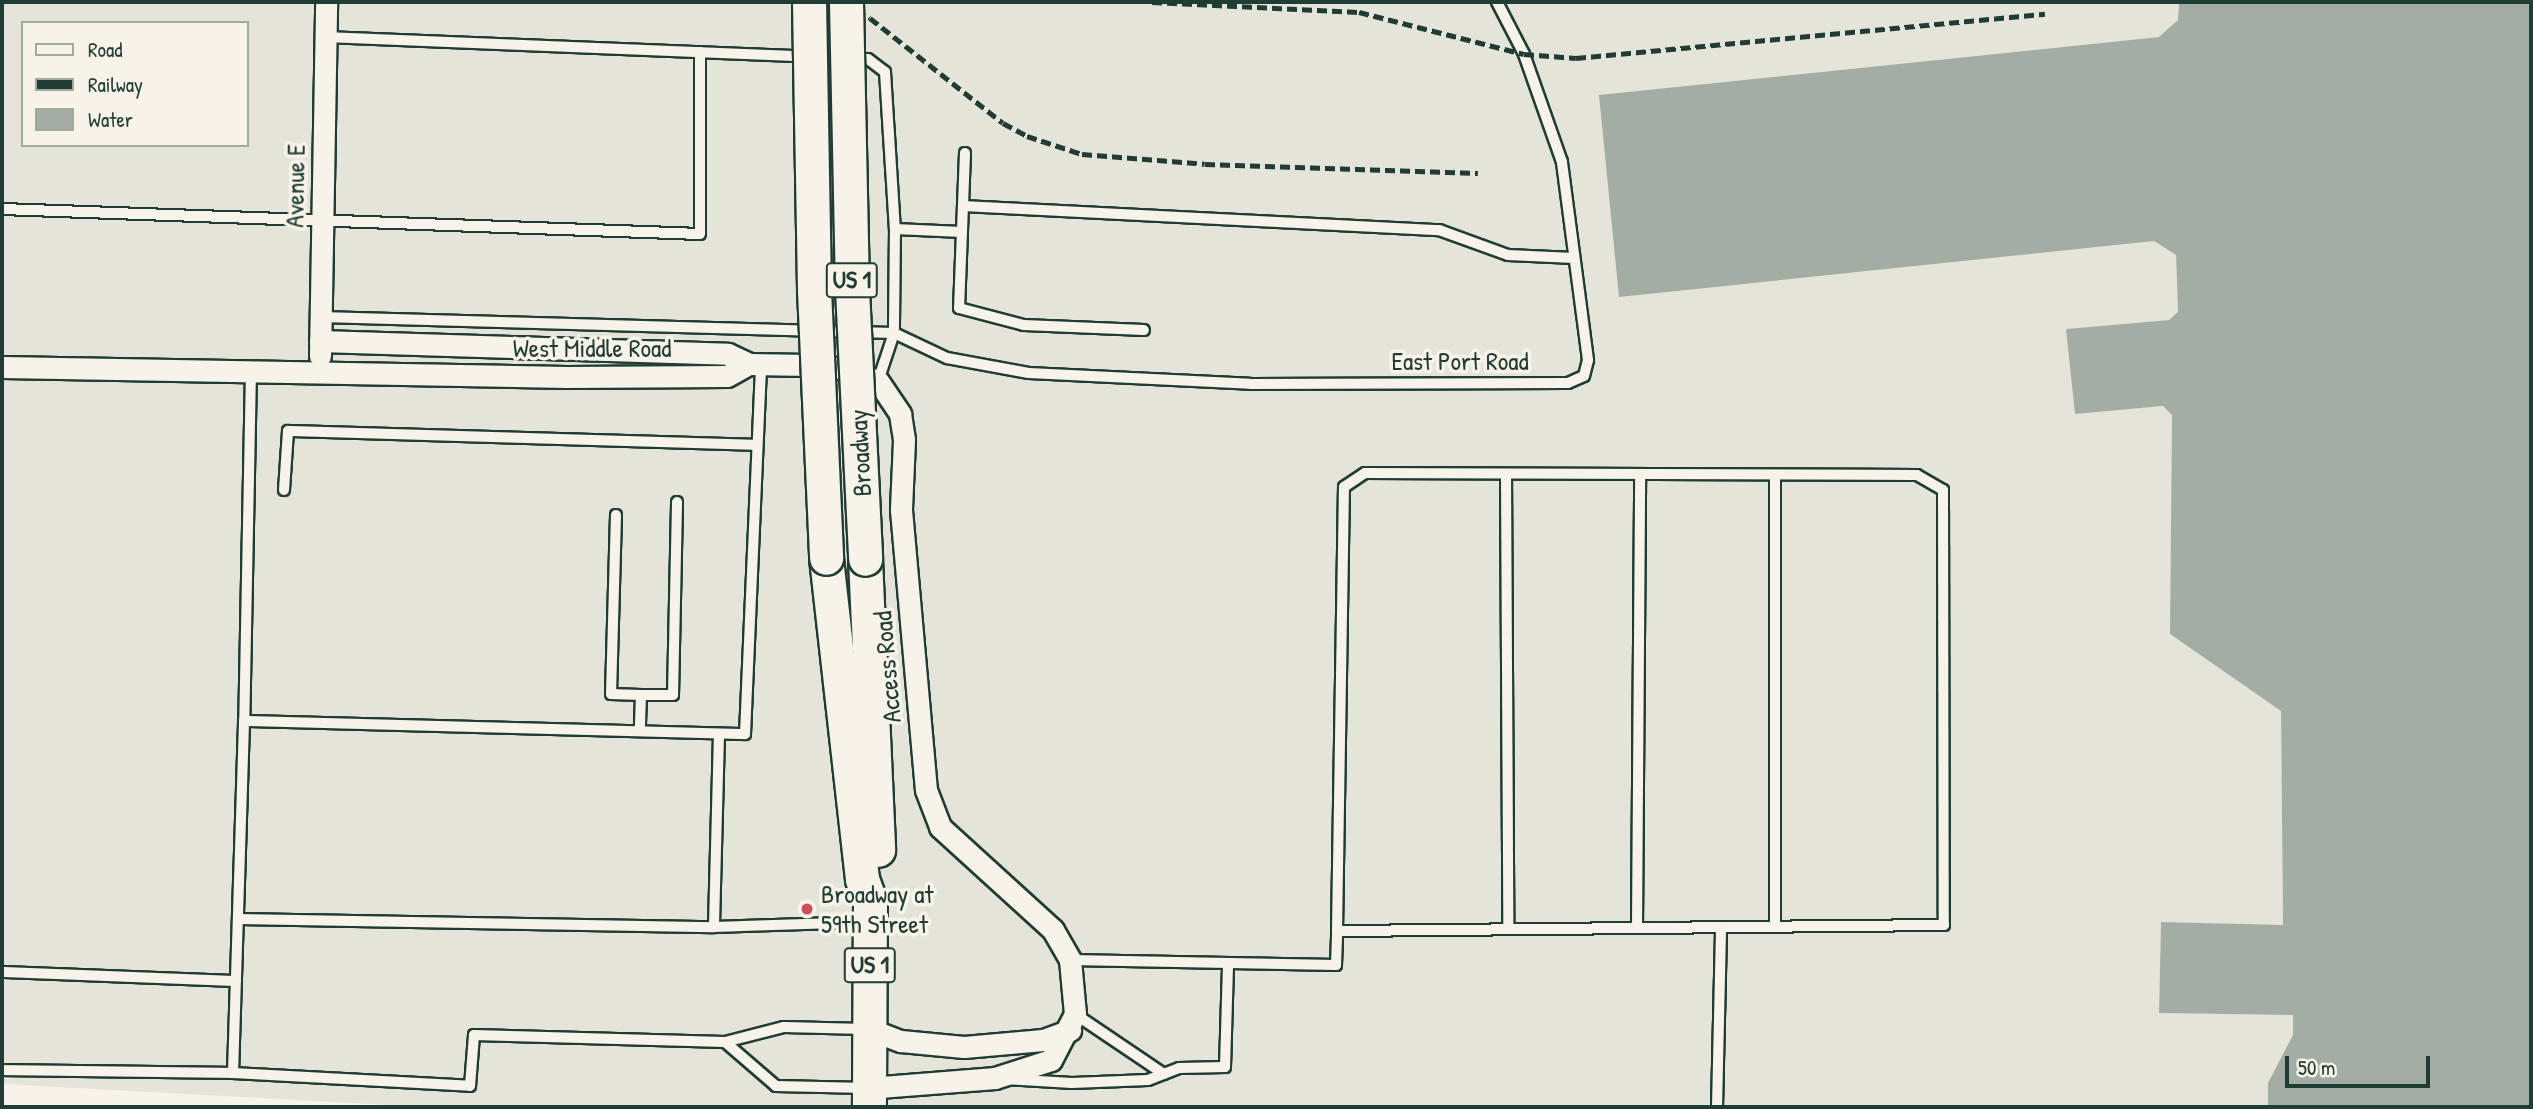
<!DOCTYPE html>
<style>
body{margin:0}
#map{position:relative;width:2533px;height:1109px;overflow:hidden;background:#f7f3e8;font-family:"Patrick Hand",sans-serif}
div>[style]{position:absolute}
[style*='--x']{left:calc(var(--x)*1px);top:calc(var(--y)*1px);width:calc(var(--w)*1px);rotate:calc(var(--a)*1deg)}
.built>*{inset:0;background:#e5e4d9}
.water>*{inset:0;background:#a4ada3}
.roads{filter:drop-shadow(2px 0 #1f3d34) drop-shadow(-2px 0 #1f3d34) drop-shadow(0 2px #1f3d34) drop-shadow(0 -2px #1f3d34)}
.service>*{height:10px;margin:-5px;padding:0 5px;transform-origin:5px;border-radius:5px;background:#f7f3e8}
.minor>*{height:21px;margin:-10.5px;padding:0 10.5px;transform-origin:10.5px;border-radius:10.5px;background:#f7f3e8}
.primary>*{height:33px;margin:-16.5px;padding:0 16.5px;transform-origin:16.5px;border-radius:16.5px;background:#f7f3e8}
.rail>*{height:5px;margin-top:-2.5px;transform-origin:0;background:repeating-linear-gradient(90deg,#1f3d34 0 10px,transparent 0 15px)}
.bridges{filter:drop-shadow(2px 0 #1f3d34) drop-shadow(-2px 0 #1f3d34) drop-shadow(0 2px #1f3d34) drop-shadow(0 -2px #1f3d34)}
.primary-bridge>*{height:33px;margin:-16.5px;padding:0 16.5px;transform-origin:16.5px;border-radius:16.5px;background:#f7f3e8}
.dots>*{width:19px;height:19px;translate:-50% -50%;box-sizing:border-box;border:4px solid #f7f3e8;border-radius:50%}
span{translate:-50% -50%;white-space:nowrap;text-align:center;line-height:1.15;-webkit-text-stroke:7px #f7f3e8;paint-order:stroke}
.shield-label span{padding:2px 5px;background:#f7f3e8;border:2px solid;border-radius:5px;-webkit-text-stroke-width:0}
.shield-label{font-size:24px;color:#1f3d34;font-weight:700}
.street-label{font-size:26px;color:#1f3d34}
.poi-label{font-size:26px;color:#1f3d34}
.left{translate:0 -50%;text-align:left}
.frame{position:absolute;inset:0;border:4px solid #1f3d34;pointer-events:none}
.legend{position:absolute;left:21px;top:21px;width:228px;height:126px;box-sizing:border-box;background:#f7f3e8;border:2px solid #a1aaa0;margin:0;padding:9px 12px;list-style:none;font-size:21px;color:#1f3d34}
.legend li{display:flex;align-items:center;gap:14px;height:35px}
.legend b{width:35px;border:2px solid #a1aaa0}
.scale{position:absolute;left:2285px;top:1056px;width:145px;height:32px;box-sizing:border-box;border:4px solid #1f3d34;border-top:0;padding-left:9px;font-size:21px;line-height:24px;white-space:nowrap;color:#1f3d34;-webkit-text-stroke:5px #f7f3e8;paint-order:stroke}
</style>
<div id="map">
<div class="built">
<div style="clip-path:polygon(evenodd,2px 2px,2179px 2px,2178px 20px,2160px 37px,1599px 95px,2154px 241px,2176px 255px,2178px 313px,2169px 320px,2067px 329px,2075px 414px,2163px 406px,2172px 415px,2170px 634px,2281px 711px,2283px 926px,2161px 922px,2159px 1013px,2293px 1015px,2293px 1035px,2268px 1083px,2268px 1107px,427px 1107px,2px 1084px,2px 2px,23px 23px,247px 23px,247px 145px,23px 145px,23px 23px)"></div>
</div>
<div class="water">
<div style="clip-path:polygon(2179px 2px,2531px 2px,2531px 1107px,2268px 1107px,2268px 1083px,2293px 1035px,2293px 1015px,2159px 1013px,2161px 922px,2283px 925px,2281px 711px,2170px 634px,2172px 415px,2163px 406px,2075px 414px,2066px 329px,2169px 320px,2178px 312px,2176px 255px,2154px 241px,1619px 297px,1599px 95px,2159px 37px,2178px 20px)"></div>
</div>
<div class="roads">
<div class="service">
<div style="--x:325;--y:37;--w:543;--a:2.32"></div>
<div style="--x:868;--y:59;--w:21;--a:37"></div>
<div style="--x:885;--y:72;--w:157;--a:86.4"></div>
<div style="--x:895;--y:229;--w:67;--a:2.6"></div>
<div style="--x:965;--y:153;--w:155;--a:92.2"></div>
<div style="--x:959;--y:308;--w:67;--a:14.7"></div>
<div style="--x:1024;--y:325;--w:120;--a:2.4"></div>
<div style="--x:963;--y:206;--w:477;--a:2.9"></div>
<div style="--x:1439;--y:230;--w:73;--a:19.9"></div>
<div style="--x:1508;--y:255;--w:66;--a:2.6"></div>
<div style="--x:2;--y:209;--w:698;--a:2.05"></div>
<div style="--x:700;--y:234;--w:182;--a:-90"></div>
<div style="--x:895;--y:229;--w:104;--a:90.6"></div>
<div style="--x:894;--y:333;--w:59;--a:25.3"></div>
<div style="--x:947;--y:358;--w:83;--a:10.4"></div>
<div style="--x:1029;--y:373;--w:221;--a:2.8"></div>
<div style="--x:1250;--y:384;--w:318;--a:-0.2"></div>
<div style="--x:1568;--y:383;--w:17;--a:-24"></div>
<div style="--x:1584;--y:376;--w:16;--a:-76"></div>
<div style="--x:1588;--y:360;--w:200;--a:-97.5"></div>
<div style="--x:1562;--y:162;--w:114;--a:-109.4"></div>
<div style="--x:1524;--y:54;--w:59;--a:-117.4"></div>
<div style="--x:321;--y:317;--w:573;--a:1.6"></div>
<div style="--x:894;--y:333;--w:51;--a:108.4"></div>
<div style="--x:251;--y:370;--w:351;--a:91.1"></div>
<div style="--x:244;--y:721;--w:501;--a:1.49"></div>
<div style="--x:745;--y:734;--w:370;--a:-87.5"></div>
<div style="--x:1506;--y:474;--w:455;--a:89.7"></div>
<div style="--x:284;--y:490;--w:59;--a:-86.1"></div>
<div style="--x:288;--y:431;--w:468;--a:1.7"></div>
<div style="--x:616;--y:515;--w:179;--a:91.6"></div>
<div style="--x:611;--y:694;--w:30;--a:2"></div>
<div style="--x:641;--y:695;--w:36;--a:92"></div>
<div style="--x:641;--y:695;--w:32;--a:0"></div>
<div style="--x:673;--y:695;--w:193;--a:-88.8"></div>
<div style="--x:719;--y:734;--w:193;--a:91.5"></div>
<div style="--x:714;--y:927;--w:154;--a:-1.9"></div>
<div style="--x:238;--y:919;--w:476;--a:1"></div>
<div style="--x:1775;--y:927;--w:452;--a:-90"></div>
<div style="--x:1637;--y:928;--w:454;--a:-89.6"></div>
<div style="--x:1070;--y:960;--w:266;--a:1.1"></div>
<div style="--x:1336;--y:965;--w:34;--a:-88"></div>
<div style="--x:1337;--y:931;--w:444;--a:-89.1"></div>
<div style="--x:1344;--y:487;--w:25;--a:-34"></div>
<div style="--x:1365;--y:473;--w:552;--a:0.21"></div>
<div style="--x:1917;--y:475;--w:30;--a:30"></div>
<div style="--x:1943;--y:490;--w:435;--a:89.9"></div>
<div style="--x:1944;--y:925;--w:607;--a:179.43"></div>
<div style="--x:2;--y:972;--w:234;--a:2.2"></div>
<div style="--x:1075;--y:1014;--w:107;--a:34"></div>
<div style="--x:725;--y:1042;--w:67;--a:40.8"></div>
<div style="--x:776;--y:1086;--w:91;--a:1.3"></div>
<div style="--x:2;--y:1070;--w:231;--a:0.7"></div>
<div style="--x:233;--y:1073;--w:352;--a:-88.2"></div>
<div style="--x:233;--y:1073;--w:237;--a:3.1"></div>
<div style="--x:470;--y:1086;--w:51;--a:-85.5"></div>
<div style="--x:474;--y:1035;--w:251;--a:1.6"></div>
<div style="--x:725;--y:1042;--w:61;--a:-14.3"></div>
<div style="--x:784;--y:1027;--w:81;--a:1.4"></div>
<div style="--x:1005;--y:1079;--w:67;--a:3.4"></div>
<div style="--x:1072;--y:1083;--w:76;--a:-2.3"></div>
<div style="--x:1148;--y:1080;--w:33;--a:-21"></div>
<div style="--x:1179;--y:1068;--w:46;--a:-1.2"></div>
<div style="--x:1225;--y:1067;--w:104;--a:-88.3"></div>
<div style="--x:1717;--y:1107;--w:180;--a:-88.7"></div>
</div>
<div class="minor">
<div style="--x:320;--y:341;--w:408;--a:1.8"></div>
<div style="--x:728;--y:354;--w:23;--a:25"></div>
<div style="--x:320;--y:356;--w:354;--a:-89"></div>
<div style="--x:2;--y:367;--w:565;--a:1.01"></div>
<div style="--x:567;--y:377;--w:160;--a:-0.4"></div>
<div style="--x:727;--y:376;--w:25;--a:-29"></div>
<div style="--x:749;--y:364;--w:60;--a:1"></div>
<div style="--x:809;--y:365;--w:37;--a:6"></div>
<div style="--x:846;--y:369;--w:34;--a:21"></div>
<div style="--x:878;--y:381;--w:40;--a:56"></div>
<div style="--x:900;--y:414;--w:26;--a:81"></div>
<div style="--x:904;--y:440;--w:70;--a:92.5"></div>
<div style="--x:901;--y:510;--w:281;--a:84.9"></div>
<div style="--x:926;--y:790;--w:40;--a:69"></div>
<div style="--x:940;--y:827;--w:153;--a:42.3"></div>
<div style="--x:1053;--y:930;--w:34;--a:60"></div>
<div style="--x:1070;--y:960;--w:54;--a:84.7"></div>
<div style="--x:1075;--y:1014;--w:52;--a:117.6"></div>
<div style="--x:1051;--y:1060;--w:59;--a:162.2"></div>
<div style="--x:995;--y:1078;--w:126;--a:175.5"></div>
<div style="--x:869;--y:1029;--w:34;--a:21"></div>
<div style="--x:901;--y:1041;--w:63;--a:5.4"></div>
<div style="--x:964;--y:1047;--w:79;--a:-5.1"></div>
<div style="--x:1043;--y:1040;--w:29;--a:-20"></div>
</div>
<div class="primary">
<div style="--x:826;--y:558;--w:323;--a:83.6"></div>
<div style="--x:862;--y:879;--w:23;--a:70"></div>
<div style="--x:870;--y:901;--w:206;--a:90.3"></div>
<div style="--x:865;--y:559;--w:291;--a:87.4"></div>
</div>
</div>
<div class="rail">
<div style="--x:843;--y:2;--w:31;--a:31"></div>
<div style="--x:870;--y:18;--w:169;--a:38.3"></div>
<div style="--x:1003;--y:123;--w:27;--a:28"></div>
<div style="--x:1027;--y:136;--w:58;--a:18.1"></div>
<div style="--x:1082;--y:154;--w:123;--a:4.6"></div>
<div style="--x:1205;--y:164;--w:273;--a:1.9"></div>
<div style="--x:1152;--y:2;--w:207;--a:2.8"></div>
<div style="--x:1359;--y:12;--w:170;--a:14.3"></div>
<div style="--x:1524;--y:54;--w:52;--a:4.4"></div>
<div style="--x:1576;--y:58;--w:471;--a:-5.4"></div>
</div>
<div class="bridges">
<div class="primary-bridge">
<div style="--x:809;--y:2;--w:288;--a:89"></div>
<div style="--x:814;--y:290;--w:268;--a:87.4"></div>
<div style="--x:846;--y:2;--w:287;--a:88.8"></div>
<div style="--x:852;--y:289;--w:270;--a:87.2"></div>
</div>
</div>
<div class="dots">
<div style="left:807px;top:909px;background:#d1495b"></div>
</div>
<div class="shield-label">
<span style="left:852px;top:280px">US 1</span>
<span style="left:870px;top:965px">US 1</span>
</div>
<div class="street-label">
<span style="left:295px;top:186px;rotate:-89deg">Avenue E</span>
<span style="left:592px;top:348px">West Middle Road</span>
<span style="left:1460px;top:361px">East Port Road</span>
<span style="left:860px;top:453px;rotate:-93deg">Broadway</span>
<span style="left:887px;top:667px;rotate:-95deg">Access Road</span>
</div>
<div class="poi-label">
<span class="left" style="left:821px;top:909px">Broadway at<br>59th Street</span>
</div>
<div class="frame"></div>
<ul class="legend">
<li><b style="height:9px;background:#f7f3e8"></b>Road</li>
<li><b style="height:9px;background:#1f3d34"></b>Railway</li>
<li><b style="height:19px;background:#a4ada3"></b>Water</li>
</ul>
<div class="scale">50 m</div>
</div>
